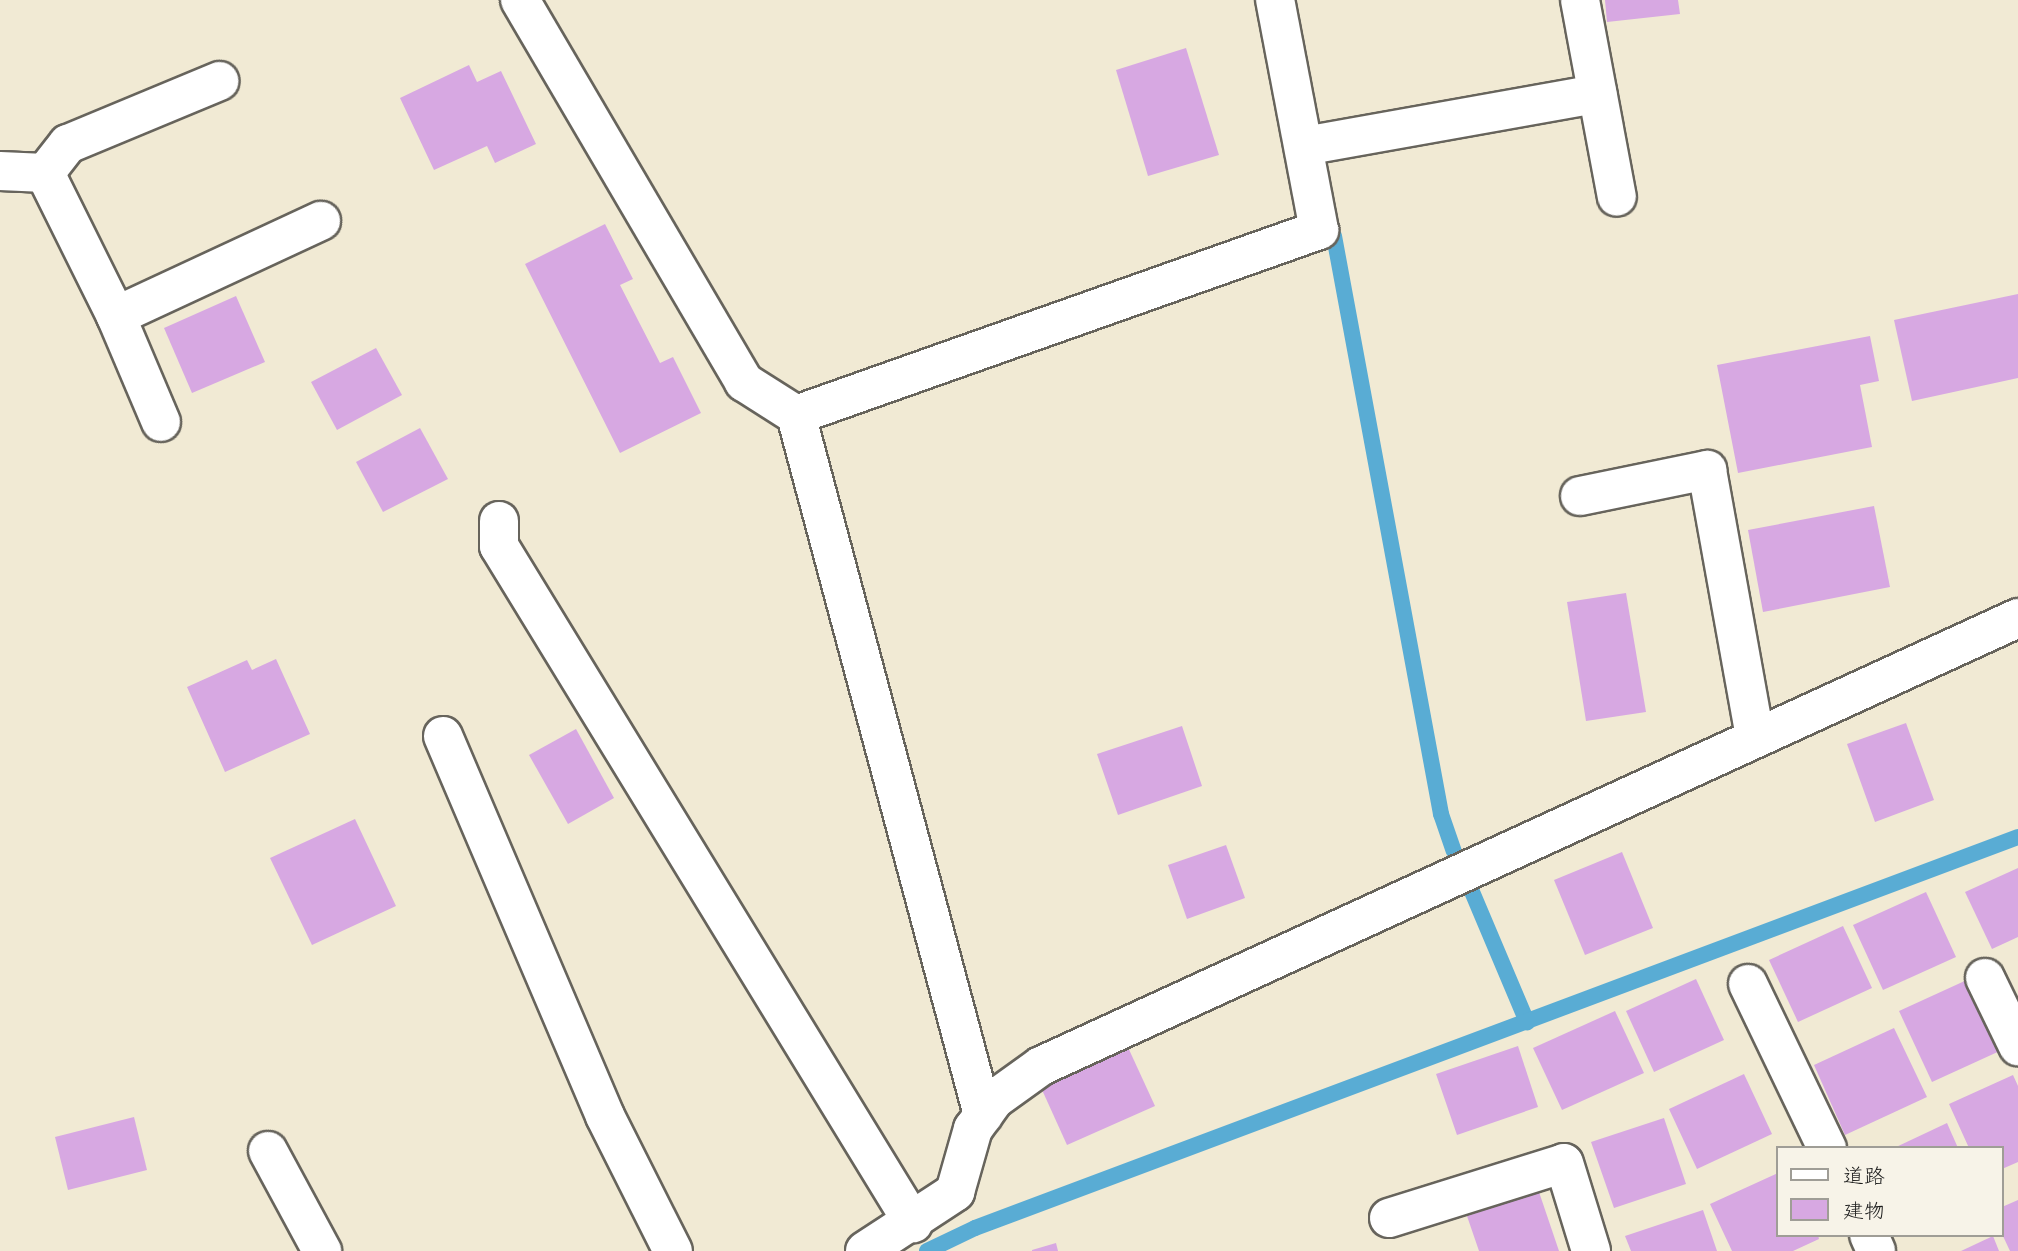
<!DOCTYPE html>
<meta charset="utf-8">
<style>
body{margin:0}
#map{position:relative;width:2018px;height:1251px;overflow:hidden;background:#f1ead4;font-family:Mynerve,"Klee One",sans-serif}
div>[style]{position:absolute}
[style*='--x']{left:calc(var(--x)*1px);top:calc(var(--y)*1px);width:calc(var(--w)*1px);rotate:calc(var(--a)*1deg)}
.stream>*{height:16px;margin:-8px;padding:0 8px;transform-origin:8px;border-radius:8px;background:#59acd4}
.building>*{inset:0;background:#d7a8e2}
.roads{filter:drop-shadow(2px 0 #67645c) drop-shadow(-2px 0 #67645c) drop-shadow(0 2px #67645c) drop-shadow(0 -2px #67645c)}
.minor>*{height:38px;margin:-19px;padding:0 19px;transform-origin:19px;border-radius:19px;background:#fff}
span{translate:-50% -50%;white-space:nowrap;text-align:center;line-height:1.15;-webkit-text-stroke:6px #f7f3e8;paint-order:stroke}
.legend{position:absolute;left:1776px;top:1146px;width:228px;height:91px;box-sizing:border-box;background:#f7f3e8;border:2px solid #9f9d96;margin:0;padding:9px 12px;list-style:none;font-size:21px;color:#1c1c1c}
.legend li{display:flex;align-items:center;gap:14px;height:35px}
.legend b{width:35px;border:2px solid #9f9d96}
</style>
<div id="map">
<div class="stream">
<div style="--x:1334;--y:236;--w:588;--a:79.51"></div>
<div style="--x:1441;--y:814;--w:39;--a:71"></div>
<div style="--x:1470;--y:887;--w:147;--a:67.1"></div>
<div style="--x:927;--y:1251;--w:53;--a:-25.6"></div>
<div style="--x:975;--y:1228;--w:1114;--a:-20.55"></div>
</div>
<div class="building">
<div style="clip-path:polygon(1605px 0,1678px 0,1680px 14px,1607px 22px)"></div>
<div style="clip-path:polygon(1186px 48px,1219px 155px,1148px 176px,1116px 70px)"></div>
<div style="clip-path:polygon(469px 65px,477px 82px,501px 71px,536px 144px,495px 163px,487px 146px,434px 170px,400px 98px)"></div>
<div style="clip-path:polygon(605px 224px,633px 279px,620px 285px,660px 363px,673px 357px,701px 413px,620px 453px,525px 264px)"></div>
<div style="clip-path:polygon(2018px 294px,2018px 378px,1912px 401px,1894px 320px)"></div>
<div style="clip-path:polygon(236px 296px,265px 362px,192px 393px,164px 328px)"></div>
<div style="clip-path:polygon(1870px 336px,1879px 381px,1860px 385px,1872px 447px,1738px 473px,1717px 365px)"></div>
<div style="clip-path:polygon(376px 348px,402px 395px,337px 430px,311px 382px)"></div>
<div style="clip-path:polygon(420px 428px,448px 479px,383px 512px,356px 462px)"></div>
<div style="clip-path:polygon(1874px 506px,1890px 587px,1763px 612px,1748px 530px)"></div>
<div style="clip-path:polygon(1626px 593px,1646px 712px,1586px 721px,1567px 602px)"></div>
<div style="clip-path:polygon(276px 659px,310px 734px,225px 772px,187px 687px,247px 660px,252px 670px)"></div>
<div style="clip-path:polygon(1906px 723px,1934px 800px,1875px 822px,1847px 744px)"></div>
<div style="clip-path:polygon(1182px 726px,1202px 786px,1118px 815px,1097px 754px)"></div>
<div style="clip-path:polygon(576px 729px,614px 798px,568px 824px,529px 755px)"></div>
<div style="clip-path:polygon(355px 819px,396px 906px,312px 945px,270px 858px)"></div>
<div style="clip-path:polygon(1226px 845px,1245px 898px,1187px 919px,1168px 865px)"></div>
<div style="clip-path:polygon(1622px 852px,1653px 928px,1585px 955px,1554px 880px)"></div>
<div style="clip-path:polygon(2018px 868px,2018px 937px,1992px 949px,1965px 892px)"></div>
<div style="clip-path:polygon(1926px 892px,1956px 957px,1883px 990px,1853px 925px)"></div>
<div style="clip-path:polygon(1843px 926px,1872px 988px,1798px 1022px,1769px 960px)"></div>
<div style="clip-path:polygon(1696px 979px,1724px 1040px,1654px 1072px,1626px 1011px)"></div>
<div style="clip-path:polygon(1969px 979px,2002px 1050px,1932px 1082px,1899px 1011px)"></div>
<div style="clip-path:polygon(1615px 1011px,1644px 1073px,1562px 1110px,1533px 1048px)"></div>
<div style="clip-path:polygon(1894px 1028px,1927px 1097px,1845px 1135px,1814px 1065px)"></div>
<div style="clip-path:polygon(1126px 1043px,1155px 1106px,1067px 1145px,1038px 1081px)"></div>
<div style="clip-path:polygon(1518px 1046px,1538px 1107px,1457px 1135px,1436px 1074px)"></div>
<div style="clip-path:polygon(1744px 1074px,1772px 1134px,1697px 1169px,1669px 1109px)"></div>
<div style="clip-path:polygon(2013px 1075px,2018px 1086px,2018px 1162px,2002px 1169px,2002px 1148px,1969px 1148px,1949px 1104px)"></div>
<div style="clip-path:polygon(134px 1117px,147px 1170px,68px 1190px,55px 1137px)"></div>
<div style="clip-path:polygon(1664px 1118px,1686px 1184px,1614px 1208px,1591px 1142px)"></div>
<div style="clip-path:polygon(1947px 1123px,1958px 1148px,1894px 1148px)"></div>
<div style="clip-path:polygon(1778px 1173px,1778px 1235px,1818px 1235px,1819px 1239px,1793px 1251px,1732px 1251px,1710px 1204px)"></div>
<div style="clip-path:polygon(1539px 1192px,1559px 1251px,1479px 1251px,1467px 1216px)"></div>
<div style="clip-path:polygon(2018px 1200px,2018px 1251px,2010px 1251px,2002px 1234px,2002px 1207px)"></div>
<div style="clip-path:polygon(1703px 1210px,1717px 1251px,1631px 1251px,1625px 1236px)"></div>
<div style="clip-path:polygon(1993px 1236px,1999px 1251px,1961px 1251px)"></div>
<div style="clip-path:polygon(1056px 1243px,1058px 1251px,1032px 1251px,1032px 1250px)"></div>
</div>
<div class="roads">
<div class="minor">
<div style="--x:520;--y:0;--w:443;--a:59.6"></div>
<div style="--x:744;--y:382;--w:62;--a:32.4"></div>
<div style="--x:796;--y:415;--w:725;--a:75.04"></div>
<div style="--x:1580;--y:0;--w:200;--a:79.4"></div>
<div style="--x:1304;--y:146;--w:298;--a:-10.1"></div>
<div style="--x:0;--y:171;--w:45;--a:2.5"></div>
<div style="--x:45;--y:173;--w:160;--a:63.6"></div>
<div style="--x:116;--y:316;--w:115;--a:67"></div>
<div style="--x:45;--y:173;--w:37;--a:-52"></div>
<div style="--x:68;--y:144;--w:164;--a:-22.6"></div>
<div style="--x:116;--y:316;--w:226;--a:-24.9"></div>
<div style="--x:796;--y:415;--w:555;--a:-19.48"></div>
<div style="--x:1319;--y:230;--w:234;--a:-100.8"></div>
<div style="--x:1580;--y:496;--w:130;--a:-11.6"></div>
<div style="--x:1707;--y:470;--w:272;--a:79.8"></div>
<div style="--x:499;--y:521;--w:25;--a:90"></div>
<div style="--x:499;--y:546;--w:794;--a:58.55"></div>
<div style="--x:443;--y:736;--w:413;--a:66.9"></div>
<div style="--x:605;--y:1116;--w:151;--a:63.3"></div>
<div style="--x:1985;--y:978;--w:76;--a:64.1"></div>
<div style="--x:1748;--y:984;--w:182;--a:64.3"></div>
<div style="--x:268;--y:1151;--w:114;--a:61.6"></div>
<div style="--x:1389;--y:1218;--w:183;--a:-17.4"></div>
<div style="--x:1564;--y:1163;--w:92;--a:72.9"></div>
<div style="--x:1869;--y:1235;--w:17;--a:66"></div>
<div style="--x:865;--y:1251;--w:108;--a:-33.2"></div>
<div style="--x:955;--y:1192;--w:66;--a:-74.1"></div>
<div style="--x:973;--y:1129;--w:37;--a:-54"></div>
<div style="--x:995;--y:1099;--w:57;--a:-35.7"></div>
<div style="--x:1041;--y:1066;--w:1075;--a:-24.63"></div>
</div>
</div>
<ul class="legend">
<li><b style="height:9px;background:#fff"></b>道路</li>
<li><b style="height:19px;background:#d7a8e2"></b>建物</li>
</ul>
</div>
